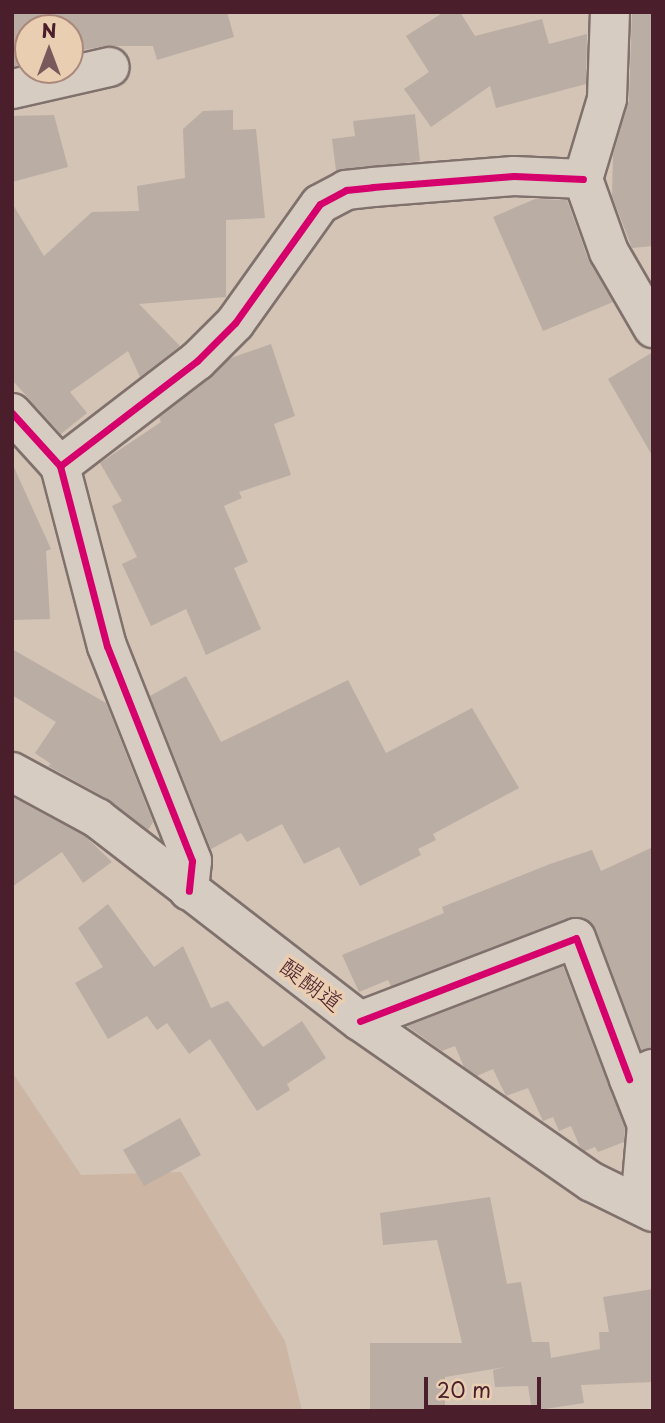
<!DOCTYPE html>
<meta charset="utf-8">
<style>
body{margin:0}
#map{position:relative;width:665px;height:1423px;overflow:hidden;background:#d3c4b6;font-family:"Playpen Sans","Klee One",sans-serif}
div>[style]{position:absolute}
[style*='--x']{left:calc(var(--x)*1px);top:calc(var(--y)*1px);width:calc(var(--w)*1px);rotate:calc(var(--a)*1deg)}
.green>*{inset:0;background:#ccb5a3}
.building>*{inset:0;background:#baada4}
.roads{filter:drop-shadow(2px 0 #80716d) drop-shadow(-2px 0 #80716d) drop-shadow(0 2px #80716d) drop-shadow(0 -2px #80716d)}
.minor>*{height:38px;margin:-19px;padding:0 19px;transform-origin:19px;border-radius:19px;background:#d6ccc2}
.major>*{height:38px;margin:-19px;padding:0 19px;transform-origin:19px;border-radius:19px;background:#d6ccc2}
.cycleway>*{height:7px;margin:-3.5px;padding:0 3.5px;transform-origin:3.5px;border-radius:3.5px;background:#d6006c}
span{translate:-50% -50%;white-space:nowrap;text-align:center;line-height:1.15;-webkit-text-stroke:7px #eaceb1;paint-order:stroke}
.street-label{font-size:24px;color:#4a1f2b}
.frame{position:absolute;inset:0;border:14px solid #4a1f2b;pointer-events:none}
.north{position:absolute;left:14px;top:14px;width:70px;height:70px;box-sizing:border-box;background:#eaceb1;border:2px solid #aa887b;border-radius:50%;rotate:0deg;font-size:19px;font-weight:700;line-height:28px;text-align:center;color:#4a1f2b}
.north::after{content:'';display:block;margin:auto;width:24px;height:32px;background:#7a595c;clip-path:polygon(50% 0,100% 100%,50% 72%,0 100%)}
.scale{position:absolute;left:424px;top:1377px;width:117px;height:32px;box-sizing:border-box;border:4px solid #4a1f2b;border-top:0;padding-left:9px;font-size:21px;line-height:24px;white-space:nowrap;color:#4a1f2b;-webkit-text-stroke:5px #eaceb1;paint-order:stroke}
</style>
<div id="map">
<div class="green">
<div style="clip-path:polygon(12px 1072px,81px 1175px,181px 1172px,285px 1341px,302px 1411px,12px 1411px)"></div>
</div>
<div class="building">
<div style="clip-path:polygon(12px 12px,227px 12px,234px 37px,157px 60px,153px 46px,106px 46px,70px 52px,70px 28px,28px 28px,28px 63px,12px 67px)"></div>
<div style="clip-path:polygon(444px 12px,460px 12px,475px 36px,542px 19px,549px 44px,587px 34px,586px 84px,496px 108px,490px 86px,431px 127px,404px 89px,429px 72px,406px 36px)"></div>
<div style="clip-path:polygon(632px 12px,653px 12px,653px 246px,632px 248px,612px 196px,613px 155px,629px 100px)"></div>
<div style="clip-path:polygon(233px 110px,233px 130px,256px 129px,265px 218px,226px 220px,226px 297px,139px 304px,180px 346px,140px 377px,128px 351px,70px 392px,87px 413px,61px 434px,12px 380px,12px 203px,44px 256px,92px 212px,139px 211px,137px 186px,185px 178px,183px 129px,203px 111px)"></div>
<div style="clip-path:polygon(415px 114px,420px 161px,336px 171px,332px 139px,355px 136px,353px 121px)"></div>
<div style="clip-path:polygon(54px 115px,68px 167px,12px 182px,12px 116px)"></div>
<div style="clip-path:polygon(535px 199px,567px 200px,588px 259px,613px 302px,543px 331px,493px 217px)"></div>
<div style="clip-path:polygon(271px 344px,295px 416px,274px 424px,291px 475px,239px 492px,242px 498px,224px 506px,248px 562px,234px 568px,261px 629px,206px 655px,186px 609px,151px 626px,122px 564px,137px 557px,112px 506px,122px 501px,100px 463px,161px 422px,159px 417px,231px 358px)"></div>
<div style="clip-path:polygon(653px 352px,653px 457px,608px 379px)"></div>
<div style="clip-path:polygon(12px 463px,51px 549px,46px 551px,50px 619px,12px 620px)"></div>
<div style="clip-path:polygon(12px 649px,106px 703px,153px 822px,148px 830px,108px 799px,48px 766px,51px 764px,35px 753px,56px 722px,12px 695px)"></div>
<div style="clip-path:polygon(186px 676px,221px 742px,348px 680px,386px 753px,472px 708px,519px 788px,433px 834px,436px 840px,418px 849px,421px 855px,360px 886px,339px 847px,304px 864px,282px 824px,247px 842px,241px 833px,211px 849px,150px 696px)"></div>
<div style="clip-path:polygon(12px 797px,85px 836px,112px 862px,83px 883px,62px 852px,12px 887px)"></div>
<div style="clip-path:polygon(653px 847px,651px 1048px,641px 1050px,596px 930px,580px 917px,391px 986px,388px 980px,359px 992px,342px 955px,444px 913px,442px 907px,550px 864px,592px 850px,601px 871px)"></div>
<div style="clip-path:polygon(108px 904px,154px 967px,183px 946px,211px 1008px,228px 1001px,263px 1047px,302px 1021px,326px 1058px,287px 1084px,290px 1090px,257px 1111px,210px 1039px,189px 1054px,167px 1023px,157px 1030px,147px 1016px,108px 1039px,75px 983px,103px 967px,78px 928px)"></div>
<div style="clip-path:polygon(563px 966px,625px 1128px,624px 1142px,598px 1152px,595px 1147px,585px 1151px,580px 1147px,571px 1126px,559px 1131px,553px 1117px,543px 1121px,528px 1088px,506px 1096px,493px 1069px,477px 1076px,464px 1067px,455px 1046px,442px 1051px,407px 1026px)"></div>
<div style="clip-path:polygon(180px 1118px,201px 1155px,144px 1186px,123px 1150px)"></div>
<div style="clip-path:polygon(490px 1197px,507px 1284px,521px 1282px,532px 1342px,549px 1342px,551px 1358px,600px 1349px,599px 1332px,609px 1332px,603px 1297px,653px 1289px,653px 1382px,581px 1385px,584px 1403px,532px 1411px,528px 1386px,495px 1387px,493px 1370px,505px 1367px,445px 1377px,445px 1411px,370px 1411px,370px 1343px,462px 1343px,437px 1240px,383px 1245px,380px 1213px)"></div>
</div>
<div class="roads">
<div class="minor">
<div style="--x:610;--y:12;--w:87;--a:92"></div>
<div style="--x:607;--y:99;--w:84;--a:106.7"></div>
<div style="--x:583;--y:179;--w:77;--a:70.4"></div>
<div style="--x:609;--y:252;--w:88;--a:59.9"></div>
<div style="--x:12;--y:89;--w:100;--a:-12.7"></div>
<div style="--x:12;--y:413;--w:72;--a:47.8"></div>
<div style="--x:60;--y:466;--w:186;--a:75.4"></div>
<div style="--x:107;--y:646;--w:231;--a:68.4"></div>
<div style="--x:192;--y:861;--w:30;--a:96"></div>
<div style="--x:60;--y:466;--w:173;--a:-37.5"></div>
<div style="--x:197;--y:361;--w:54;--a:-45"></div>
<div style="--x:235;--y:323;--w:146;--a:-54.5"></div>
<div style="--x:320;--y:204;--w:30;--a:-28"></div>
<div style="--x:346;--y:190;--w:27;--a:-6"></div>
<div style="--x:373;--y:187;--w:141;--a:-4.5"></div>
<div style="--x:514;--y:176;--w:69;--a:2.5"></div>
<div style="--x:360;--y:1021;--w:231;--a:-21"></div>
<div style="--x:576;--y:938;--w:151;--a:69.4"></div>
<div style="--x:640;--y:1205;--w:80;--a:-85"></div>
<div style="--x:647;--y:1125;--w:49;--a:-111.4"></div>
<div style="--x:629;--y:1079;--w:26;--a:-23"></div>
</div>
<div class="major">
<div style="--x:12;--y:772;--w:97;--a:28.4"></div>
<div style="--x:97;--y:818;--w:332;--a:37.7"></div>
<div style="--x:360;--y:1021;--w:282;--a:34.8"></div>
<div style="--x:592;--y:1182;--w:68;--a:26.2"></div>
</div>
</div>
<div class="cycleway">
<div style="--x:12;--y:413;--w:72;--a:47.8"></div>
<div style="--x:60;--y:466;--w:186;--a:75.4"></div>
<div style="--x:107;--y:646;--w:231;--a:68.4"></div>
<div style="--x:192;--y:861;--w:30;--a:96"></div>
<div style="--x:60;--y:466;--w:173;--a:-37.5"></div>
<div style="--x:197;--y:361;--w:54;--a:-45"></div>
<div style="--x:235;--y:323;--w:146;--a:-54.5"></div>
<div style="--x:320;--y:204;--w:30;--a:-28"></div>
<div style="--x:346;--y:190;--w:27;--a:-6"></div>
<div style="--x:373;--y:187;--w:141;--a:-4.5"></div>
<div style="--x:514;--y:176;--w:69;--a:2.5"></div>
<div style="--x:360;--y:1021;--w:231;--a:-21"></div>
<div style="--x:576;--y:938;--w:151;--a:69.4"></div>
</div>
<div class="street-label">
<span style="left:312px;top:984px;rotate:37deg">醍醐道</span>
</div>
<div class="frame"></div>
<div class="north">N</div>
<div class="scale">20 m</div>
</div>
